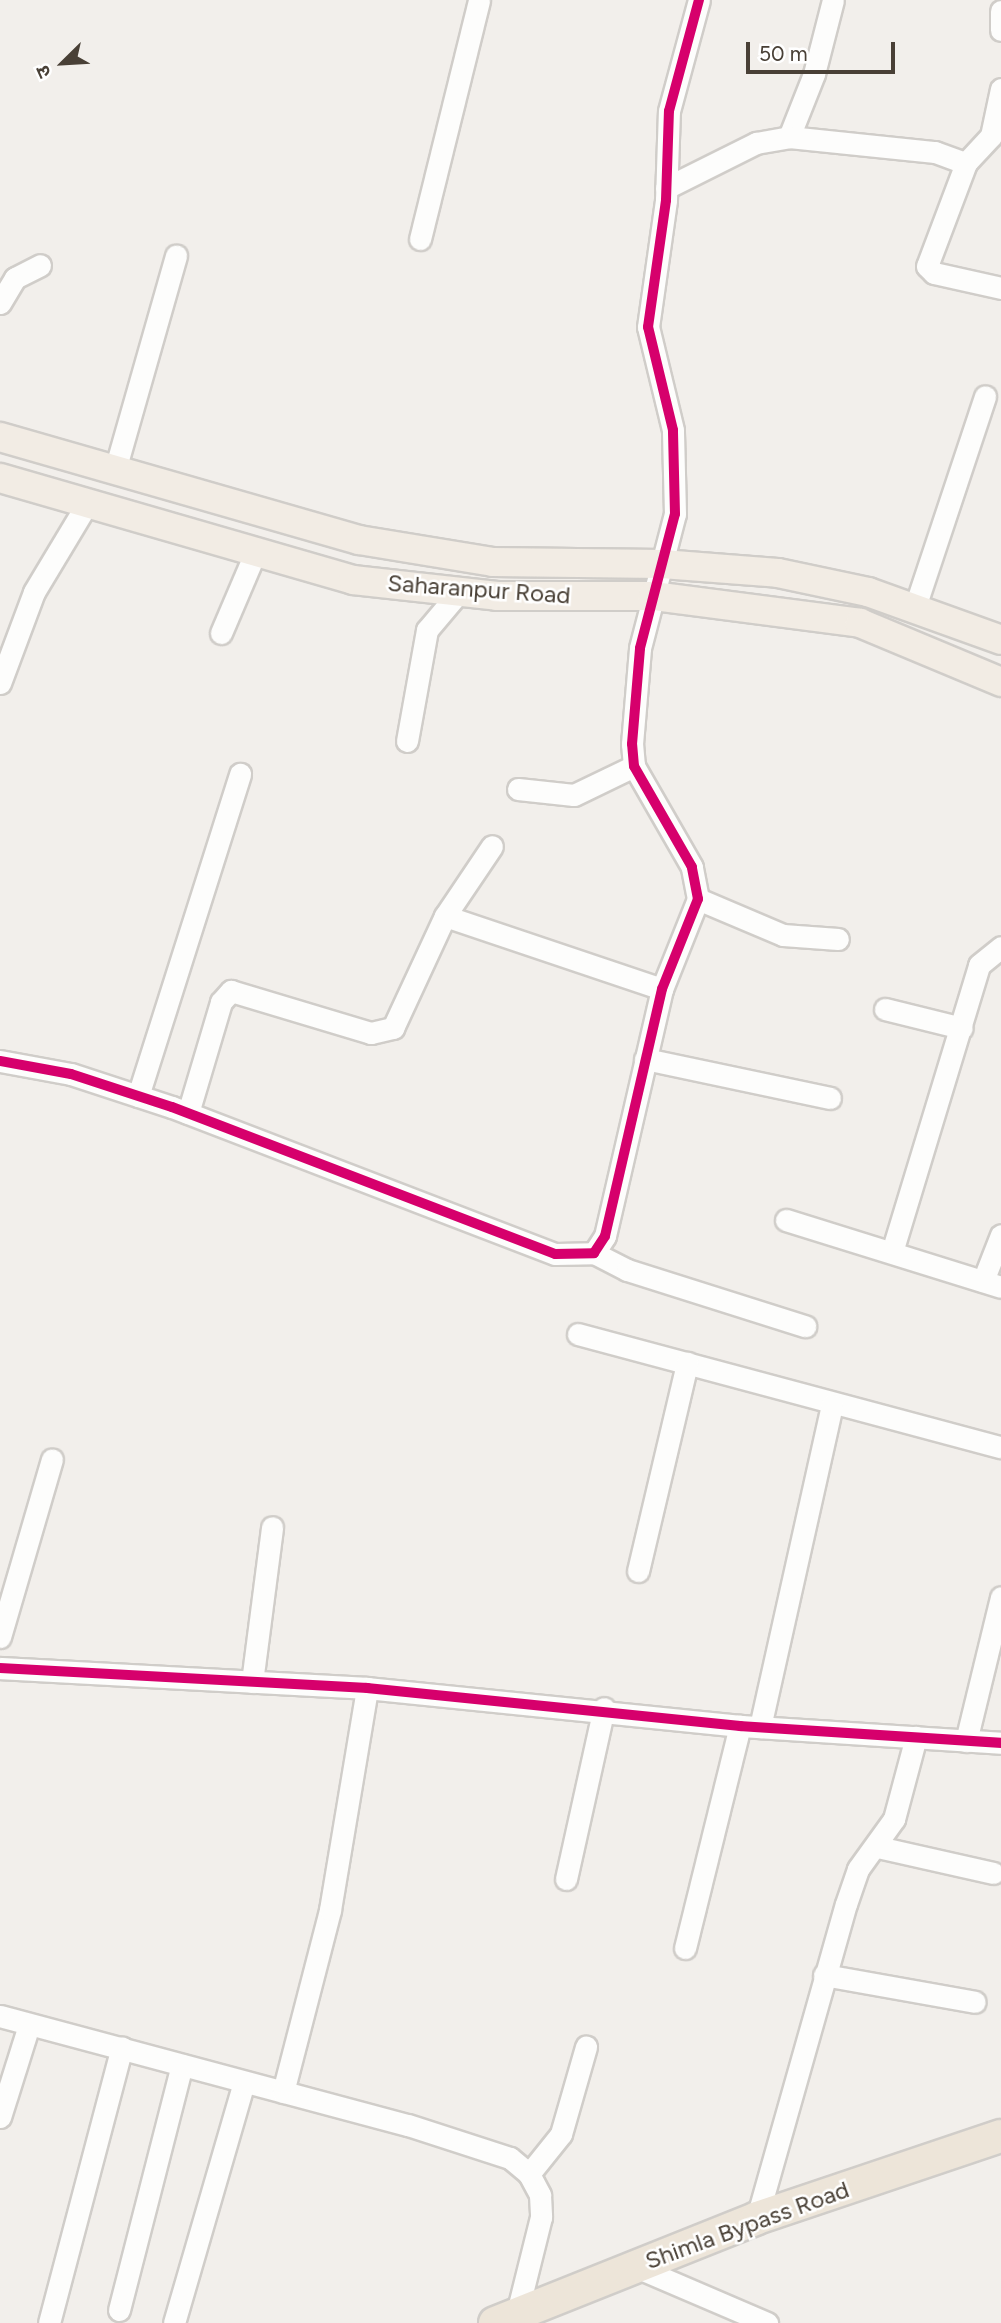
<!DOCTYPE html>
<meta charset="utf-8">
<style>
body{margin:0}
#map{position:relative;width:1001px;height:2323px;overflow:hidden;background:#f2efeb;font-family:Figtree,"Noto Sans Devanagari",sans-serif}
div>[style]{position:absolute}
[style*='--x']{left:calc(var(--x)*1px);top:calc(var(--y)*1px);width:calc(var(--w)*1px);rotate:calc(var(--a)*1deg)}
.roads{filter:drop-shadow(2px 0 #d0cdc9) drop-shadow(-2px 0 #d0cdc9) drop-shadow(0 2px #d0cdc9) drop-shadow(0 -2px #d0cdc9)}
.minor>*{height:21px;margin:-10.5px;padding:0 10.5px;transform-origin:10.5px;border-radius:10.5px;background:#fdfdfc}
.major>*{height:28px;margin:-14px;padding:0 14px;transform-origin:14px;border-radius:14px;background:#f2ece4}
.highway>*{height:32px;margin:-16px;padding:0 16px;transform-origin:16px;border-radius:16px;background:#ede5d9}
.cycleway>*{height:10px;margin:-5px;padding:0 5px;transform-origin:5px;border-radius:5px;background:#d6006c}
span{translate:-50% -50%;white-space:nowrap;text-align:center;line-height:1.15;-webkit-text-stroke:5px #fff;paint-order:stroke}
.street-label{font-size:24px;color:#494036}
.north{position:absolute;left:28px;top:28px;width:70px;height:70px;-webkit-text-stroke:5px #fff;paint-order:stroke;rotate:246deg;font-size:19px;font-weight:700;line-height:28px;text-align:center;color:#494036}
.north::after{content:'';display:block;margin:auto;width:24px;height:32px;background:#494036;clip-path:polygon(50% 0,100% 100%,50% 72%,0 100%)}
.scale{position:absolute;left:746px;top:42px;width:149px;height:32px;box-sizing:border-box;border:4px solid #494036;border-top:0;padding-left:9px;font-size:21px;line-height:24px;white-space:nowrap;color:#494036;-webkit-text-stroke:5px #fff;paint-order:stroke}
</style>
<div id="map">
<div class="roads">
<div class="minor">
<div style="--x:1001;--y:11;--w:19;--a:90"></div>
<div style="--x:1001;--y:89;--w:48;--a:102"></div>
<div style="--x:991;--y:136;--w:37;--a:133"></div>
<div style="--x:966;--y:163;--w:110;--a:110.7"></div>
<div style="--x:927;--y:266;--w:10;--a:45"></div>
<div style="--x:934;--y:273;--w:69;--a:12.6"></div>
<div style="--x:789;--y:137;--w:68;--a:-68.4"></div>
<div style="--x:814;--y:74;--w:76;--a:-75.6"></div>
<div style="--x:666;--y:188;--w:101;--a:-26.6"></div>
<div style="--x:756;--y:143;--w:34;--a:-10"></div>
<div style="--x:789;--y:137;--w:147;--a:5.9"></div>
<div style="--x:935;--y:152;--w:33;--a:20"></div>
<div style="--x:420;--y:239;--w:246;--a:-76.1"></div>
<div style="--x:0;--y:303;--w:29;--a:-59"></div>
<div style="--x:15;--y:278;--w:28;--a:-27"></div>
<div style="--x:115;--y:470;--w:223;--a:-74.1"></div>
<div style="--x:915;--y:607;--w:222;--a:-71.6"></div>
<div style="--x:221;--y:633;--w:89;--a:-66.9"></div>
<div style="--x:0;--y:683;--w:97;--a:-69.5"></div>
<div style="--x:34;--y:592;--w:105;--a:-59"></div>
<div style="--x:407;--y:741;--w:113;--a:-79.8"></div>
<div style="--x:427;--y:630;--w:51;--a:-49.8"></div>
<div style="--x:518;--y:789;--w:56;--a:6.1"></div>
<div style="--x:574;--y:795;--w:67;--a:-25.8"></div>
<div style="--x:698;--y:899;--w:92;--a:23"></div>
<div style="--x:783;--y:935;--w:55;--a:4.2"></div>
<div style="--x:445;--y:916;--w:229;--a:18.6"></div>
<div style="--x:885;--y:1009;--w:79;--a:13.9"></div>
<div style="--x:645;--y:1059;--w:189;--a:11.9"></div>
<div style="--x:0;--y:1061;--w:72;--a:10.4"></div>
<div style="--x:71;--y:1074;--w:106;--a:18.1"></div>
<div style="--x:172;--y:1107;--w:410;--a:21"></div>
<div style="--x:555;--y:1254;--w:39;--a:-1"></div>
<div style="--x:594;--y:1253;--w:20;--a:-57"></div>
<div style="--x:605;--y:1236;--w:253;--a:-77"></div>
<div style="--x:662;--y:989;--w:97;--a:-68.2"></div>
<div style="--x:698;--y:899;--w:33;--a:-101"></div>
<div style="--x:692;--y:867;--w:116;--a:-119.9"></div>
<div style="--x:634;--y:766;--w:22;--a:-95"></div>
<div style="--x:632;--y:744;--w:96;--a:-85.2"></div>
<div style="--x:640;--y:648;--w:138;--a:-75.4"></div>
<div style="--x:675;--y:514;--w:84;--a:-91.4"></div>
<div style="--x:673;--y:430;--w:106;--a:-103.6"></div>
<div style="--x:648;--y:327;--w:128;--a:-81.9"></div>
<div style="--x:666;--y:200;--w:89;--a:-88.1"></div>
<div style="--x:669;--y:111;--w:115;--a:-74.9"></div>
<div style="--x:138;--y:1096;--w:338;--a:-72.4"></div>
<div style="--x:188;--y:1113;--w:116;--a:-73.4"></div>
<div style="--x:221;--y:1002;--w:15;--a:-48"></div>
<div style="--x:231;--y:991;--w:146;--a:16.7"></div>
<div style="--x:371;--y:1033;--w:23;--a:-13"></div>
<div style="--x:393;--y:1028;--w:123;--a:-65.1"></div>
<div style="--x:445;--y:916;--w:84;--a:-56.1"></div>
<div style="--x:786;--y:1220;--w:225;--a:17.3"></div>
<div style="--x:892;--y:1252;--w:300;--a:-73.1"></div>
<div style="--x:979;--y:965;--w:28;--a:-39"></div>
<div style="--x:594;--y:1253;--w:37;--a:27"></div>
<div style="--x:627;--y:1270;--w:187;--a:17.5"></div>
<div style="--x:983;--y:1281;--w:49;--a:-68.6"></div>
<div style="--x:578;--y:1334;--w:438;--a:15"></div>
<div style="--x:638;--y:1571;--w:214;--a:-76.7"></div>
<div style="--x:0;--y:1637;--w:185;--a:-73.7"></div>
<div style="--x:0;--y:1668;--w:368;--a:3.1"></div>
<div style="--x:367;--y:1688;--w:375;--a:5.8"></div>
<div style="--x:740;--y:1726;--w:262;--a:3.7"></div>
<div style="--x:252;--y:1682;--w:156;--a:-82.6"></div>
<div style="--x:760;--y:1727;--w:330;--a:-77.4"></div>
<div style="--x:966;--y:1741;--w:148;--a:-76.3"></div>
<div style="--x:878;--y:1847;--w:118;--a:12.7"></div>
<div style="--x:566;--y:1879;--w:175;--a:-77.5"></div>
<div style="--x:685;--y:1948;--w:229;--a:-76.1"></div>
<div style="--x:824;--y:1975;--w:153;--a:10.1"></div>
<div style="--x:0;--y:2016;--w:422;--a:15"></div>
<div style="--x:408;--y:2125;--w:107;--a:17.9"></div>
<div style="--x:510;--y:2158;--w:25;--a:40"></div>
<div style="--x:529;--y:2174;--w:24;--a:62"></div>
<div style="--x:540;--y:2195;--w:22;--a:87"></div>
<div style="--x:541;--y:2217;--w:107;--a:104"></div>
<div style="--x:283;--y:2092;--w:188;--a:-75.5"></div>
<div style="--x:330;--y:1910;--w:225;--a:-80.5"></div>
<div style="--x:0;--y:2117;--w:96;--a:-72.5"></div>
<div style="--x:529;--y:2174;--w:51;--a:-51.3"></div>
<div style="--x:561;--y:2134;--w:91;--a:-74"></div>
<div style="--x:757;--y:2218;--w:326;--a:-74.2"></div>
<div style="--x:846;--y:1904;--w:37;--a:-71"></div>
<div style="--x:858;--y:1869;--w:62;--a:-54.2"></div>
<div style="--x:894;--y:1819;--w:85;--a:-75"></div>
<div style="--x:634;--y:2266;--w:145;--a:23.2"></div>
<div style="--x:119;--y:2310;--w:253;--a:-75.6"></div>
<div style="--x:49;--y:2323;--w:285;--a:-75.2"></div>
<div style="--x:174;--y:2323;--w:251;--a:-73.8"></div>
</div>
<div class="major">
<div style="--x:0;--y:437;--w:373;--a:16"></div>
<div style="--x:359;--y:540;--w:136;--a:9.3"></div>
<div style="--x:493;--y:562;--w:169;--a:0.7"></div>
<div style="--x:662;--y:564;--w:116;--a:4.4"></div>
<div style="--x:778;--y:573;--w:92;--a:11.9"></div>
<div style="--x:868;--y:592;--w:141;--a:19.8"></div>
<div style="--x:0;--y:478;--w:367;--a:16.1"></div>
<div style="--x:353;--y:580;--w:145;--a:6.3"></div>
<div style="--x:497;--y:596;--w:156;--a:0"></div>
<div style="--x:653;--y:596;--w:209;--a:7.4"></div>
<div style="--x:860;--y:623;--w:153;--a:22.7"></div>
</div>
<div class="highway">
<div style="--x:495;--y:2323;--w:282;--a:-21.8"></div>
<div style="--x:757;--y:2218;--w:257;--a:-18.6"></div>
</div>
</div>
<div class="cycleway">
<div style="--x:0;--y:1061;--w:72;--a:10.4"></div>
<div style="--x:71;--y:1074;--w:106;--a:18.1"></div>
<div style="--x:172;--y:1107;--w:410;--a:21"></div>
<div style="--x:555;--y:1254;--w:39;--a:-1"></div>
<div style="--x:594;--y:1253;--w:20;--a:-57"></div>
<div style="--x:605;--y:1236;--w:253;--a:-77"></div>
<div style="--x:662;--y:989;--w:97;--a:-68.2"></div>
<div style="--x:698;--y:899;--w:33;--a:-101"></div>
<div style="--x:692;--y:867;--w:116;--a:-119.9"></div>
<div style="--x:634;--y:766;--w:22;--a:-95"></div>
<div style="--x:632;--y:744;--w:96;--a:-85.2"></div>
<div style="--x:640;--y:648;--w:138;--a:-75.4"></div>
<div style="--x:675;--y:514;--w:84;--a:-91.4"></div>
<div style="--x:673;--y:430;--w:106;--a:-103.6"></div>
<div style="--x:648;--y:327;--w:128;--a:-81.9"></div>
<div style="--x:666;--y:200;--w:89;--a:-88.1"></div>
<div style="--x:669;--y:111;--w:115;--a:-74.9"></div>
<div style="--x:0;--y:1668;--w:368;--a:3.1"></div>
<div style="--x:367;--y:1688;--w:375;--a:5.8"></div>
<div style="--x:740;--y:1726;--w:262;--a:3.7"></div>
</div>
<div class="street-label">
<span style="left:479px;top:589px;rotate:4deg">Saharanpur Road</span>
<span style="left:747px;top:2225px;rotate:-20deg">Shimla Bypass Road</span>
</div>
<div class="north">उ</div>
<div class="scale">50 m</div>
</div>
